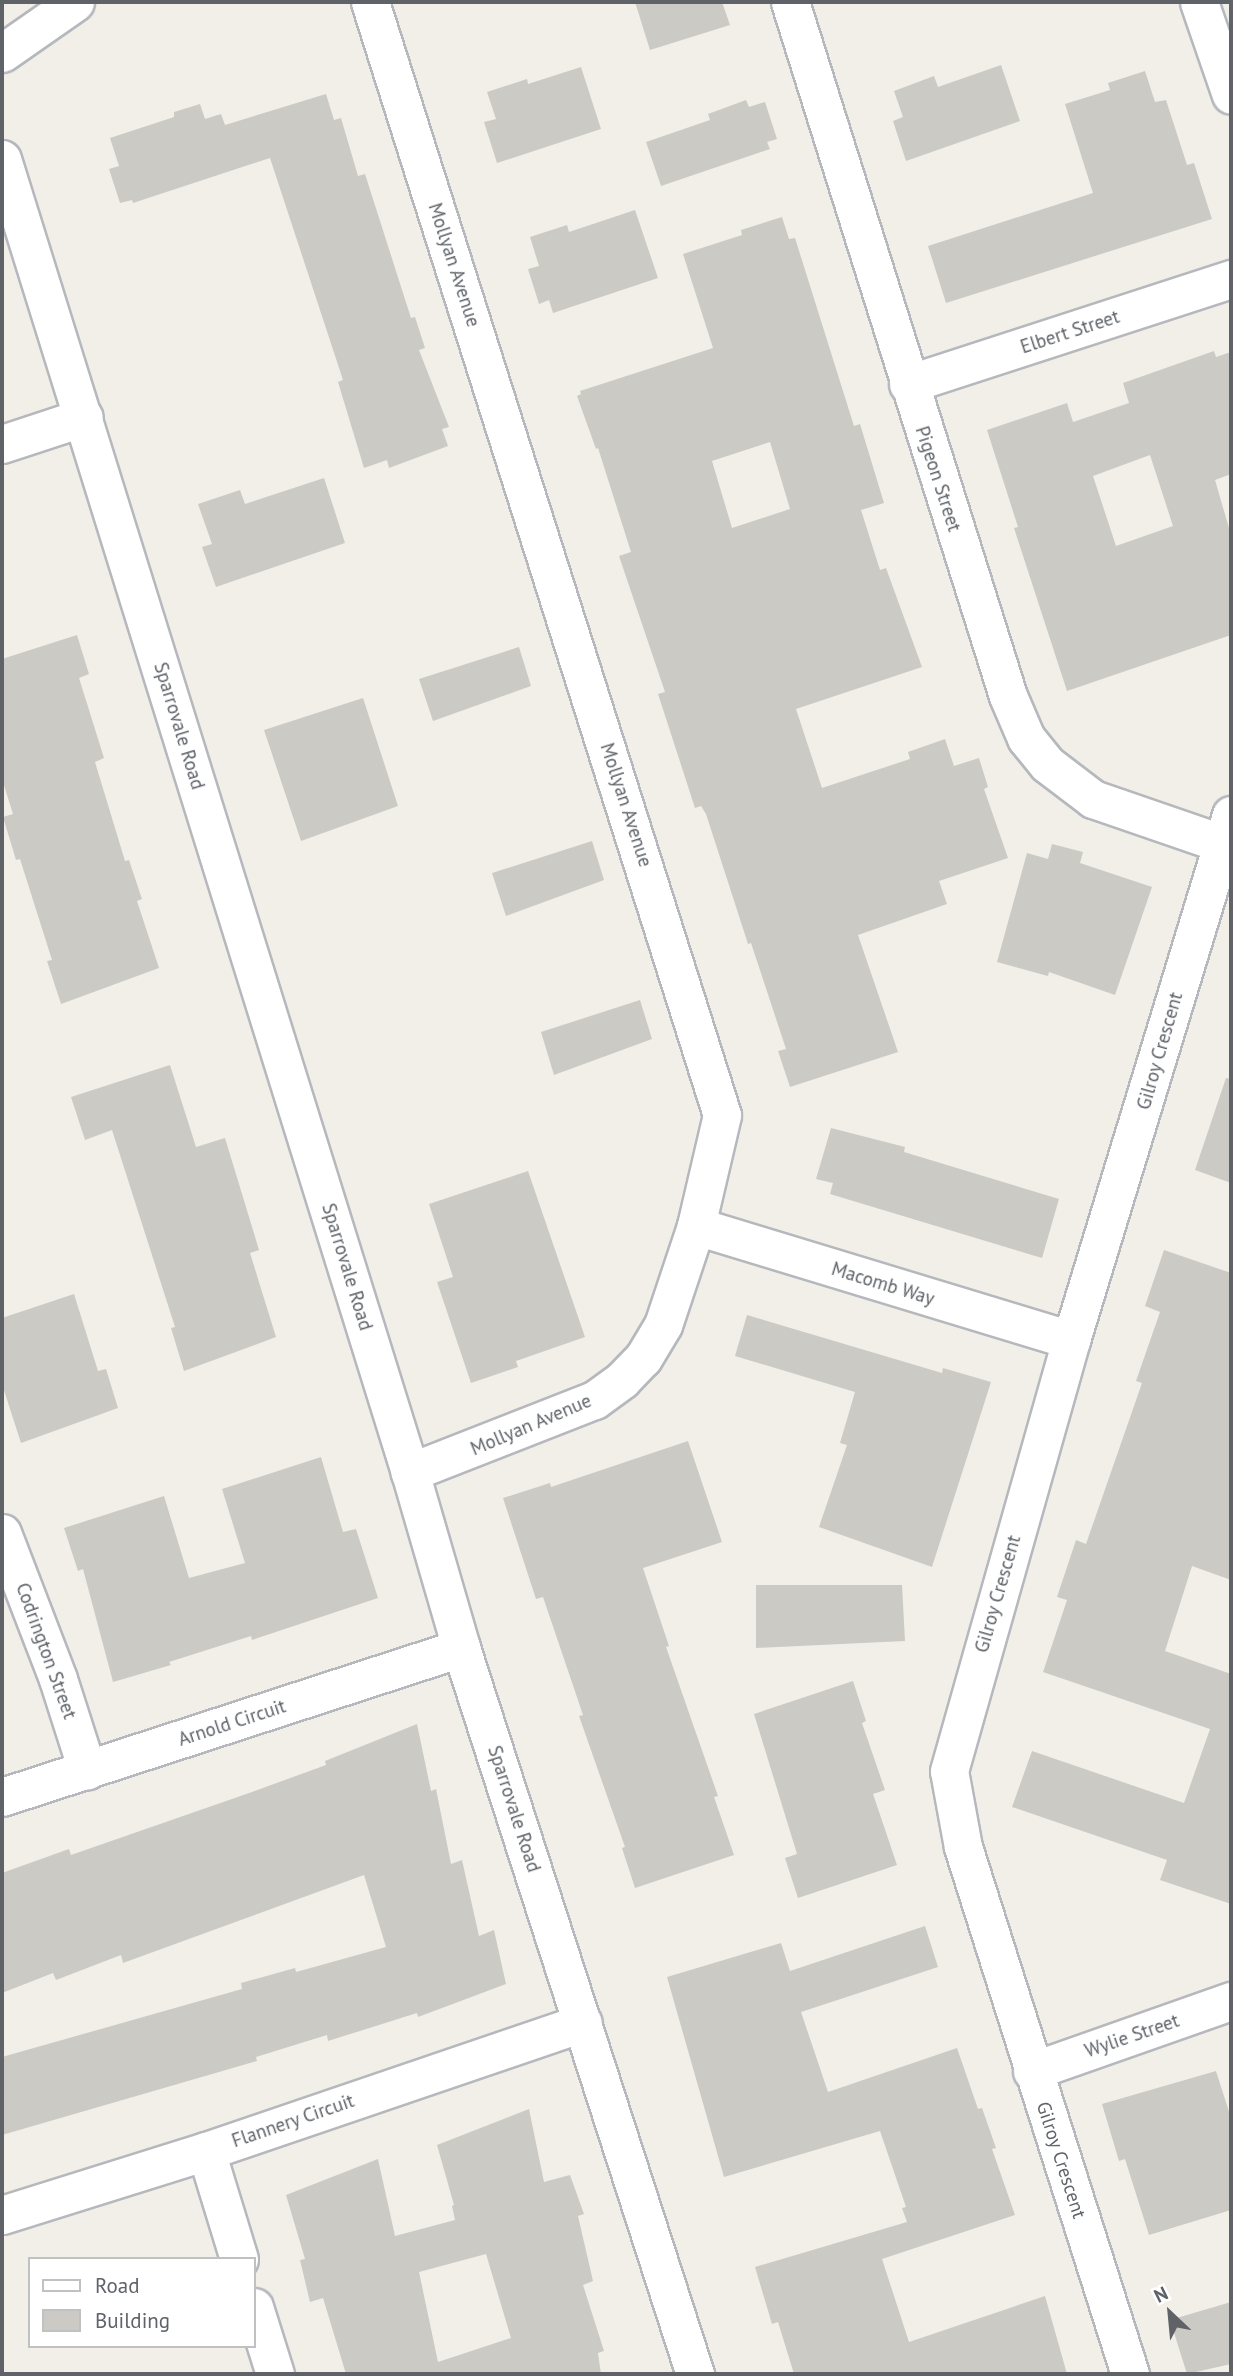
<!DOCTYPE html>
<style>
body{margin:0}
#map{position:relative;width:1233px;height:2376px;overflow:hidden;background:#f1efe8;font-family:"PT Sans",sans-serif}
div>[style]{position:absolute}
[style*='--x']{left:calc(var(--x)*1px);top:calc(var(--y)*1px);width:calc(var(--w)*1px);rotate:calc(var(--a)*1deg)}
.building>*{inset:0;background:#cccac5}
.roads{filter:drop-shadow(2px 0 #b5b8bc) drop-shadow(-2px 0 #b5b8bc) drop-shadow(0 2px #b5b8bc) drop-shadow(0 -2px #b5b8bc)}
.minor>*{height:37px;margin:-18.5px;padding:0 18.5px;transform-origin:18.5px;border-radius:18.5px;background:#fff}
span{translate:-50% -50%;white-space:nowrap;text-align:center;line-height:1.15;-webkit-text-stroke:5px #fff;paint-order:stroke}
.street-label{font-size:19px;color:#5f6368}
.frame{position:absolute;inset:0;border:4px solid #5f6368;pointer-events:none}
.legend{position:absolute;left:28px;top:2257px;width:228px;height:91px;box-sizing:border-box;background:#fff;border:2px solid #bfc1c3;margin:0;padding:9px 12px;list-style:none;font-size:21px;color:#5f6368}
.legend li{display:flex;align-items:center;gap:14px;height:35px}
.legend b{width:35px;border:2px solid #bfc1c3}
.north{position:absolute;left:1135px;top:2278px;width:70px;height:70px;-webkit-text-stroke:5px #fff;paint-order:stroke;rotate:334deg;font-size:19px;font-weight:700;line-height:28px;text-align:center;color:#5f6368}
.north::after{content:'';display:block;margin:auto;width:24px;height:32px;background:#5f6368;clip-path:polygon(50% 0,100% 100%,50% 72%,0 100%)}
</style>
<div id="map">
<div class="building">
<div style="clip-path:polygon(635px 2px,722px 2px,730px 25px,650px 50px)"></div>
<div style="clip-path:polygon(1001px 65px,1020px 121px,906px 161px,893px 121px,903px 117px,894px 91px,934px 76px,938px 87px)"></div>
<div style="clip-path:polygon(581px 67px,601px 129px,497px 163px,484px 122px,496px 119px,487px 92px,527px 79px,528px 84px)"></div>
<div style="clip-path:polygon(1145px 71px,1155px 102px,1166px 100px,1187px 165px,1194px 163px,1212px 219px,946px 303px,928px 246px,1093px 193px,1065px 104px,1110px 90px,1108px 83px)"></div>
<div style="clip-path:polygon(326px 94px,334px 120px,341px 118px,358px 176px,365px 174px,411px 318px,415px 317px,425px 348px,419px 350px,449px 427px,442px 429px,448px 446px,389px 468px,387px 460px,364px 468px,338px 382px,343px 380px,270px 158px,133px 203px,132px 200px,120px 203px,109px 169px,119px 166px,110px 138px,174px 117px,174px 112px,200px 104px,205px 119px,221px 114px,225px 125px)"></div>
<div style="clip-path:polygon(746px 100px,749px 107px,765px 102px,777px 139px,767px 142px,770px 149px,661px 186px,646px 142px,710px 120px,708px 114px)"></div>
<div style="clip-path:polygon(635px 210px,658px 278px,553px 313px,549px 300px,539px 304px,528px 269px,539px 266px,530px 237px,567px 225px,569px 232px)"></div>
<div style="clip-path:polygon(evenodd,782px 217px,789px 239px,795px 238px,854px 426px,860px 424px,884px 503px,861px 510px,880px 570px,886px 568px,922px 667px,796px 709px,822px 788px,910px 759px,908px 752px,945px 739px,954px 766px,979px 758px,988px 787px,984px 789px,1008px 858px,939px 881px,947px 904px,858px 935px,898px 1052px,790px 1087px,778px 1051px,786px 1049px,751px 943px,748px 944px,706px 814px,701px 806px,695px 808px,658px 694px,665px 692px,619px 556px,631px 552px,598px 448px,596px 449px,577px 396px,581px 394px,580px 391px,713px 348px,683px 254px,742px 235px,741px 230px,782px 217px,770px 442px,790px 509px,732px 528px,712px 461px,770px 442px)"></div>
<div style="clip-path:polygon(evenodd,1214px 351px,1216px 357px,1231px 352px,1231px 474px,1215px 480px,1231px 535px,1231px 635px,1067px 691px,1014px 528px,1018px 527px,987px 430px,1067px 403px,1073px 422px,1129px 403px,1123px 383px,1214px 351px,1150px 455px,1173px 526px,1116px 546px,1093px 476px,1150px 455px)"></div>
<div style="clip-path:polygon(324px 478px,345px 543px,216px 587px,202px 547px,212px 544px,198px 504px,240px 490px,245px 504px)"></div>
<div style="clip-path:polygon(77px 635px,89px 674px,79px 678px,104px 758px,95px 762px,125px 861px,129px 860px,142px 899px,137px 901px,159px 968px,61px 1004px,47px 961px,52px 960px,20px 859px,16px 860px,3px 817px,13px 814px,2px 779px,2px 659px)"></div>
<div style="clip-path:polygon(519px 647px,531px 686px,433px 721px,419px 679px)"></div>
<div style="clip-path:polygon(363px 698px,398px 806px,301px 841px,264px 730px)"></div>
<div style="clip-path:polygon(592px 841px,604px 880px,506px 916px,492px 873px)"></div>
<div style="clip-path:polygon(1052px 844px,1083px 852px,1080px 863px,1152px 887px,1115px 995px,1049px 972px,1048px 976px,997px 962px,1027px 853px,1048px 859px)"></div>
<div style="clip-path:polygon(640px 1000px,652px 1039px,554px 1075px,541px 1032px)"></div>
<div style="clip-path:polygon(170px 1065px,196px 1147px,225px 1138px,259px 1250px,250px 1253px,276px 1337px,184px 1371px,171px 1328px,175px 1327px,112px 1130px,85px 1140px,71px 1097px)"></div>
<div style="clip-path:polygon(1226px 1078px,1231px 1079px,1231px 1183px,1195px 1170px)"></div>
<div style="clip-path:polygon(831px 1128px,905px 1147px,904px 1152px,1059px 1199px,1042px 1258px,830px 1194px,833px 1183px,816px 1179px)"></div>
<div style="clip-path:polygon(528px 1171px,585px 1337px,516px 1361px,518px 1367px,471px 1383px,437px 1282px,453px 1277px,429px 1204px)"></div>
<div style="clip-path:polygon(1164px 1250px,1231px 1273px,1231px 1580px,1192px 1566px,1165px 1651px,1231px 1674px,1231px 1904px,1160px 1880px,1167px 1860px,1012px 1807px,1032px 1751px,1184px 1803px,1210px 1729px,1043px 1672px,1067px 1600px,1057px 1597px,1076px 1540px,1086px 1544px,1142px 1383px,1136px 1381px,1160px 1312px,1145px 1306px)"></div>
<div style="clip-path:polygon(74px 1294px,98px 1371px,106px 1369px,118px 1408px,21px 1443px,2px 1384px,2px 1318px)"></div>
<div style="clip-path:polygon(747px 1315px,942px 1373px,943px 1368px,991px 1382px,932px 1567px,819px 1527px,847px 1445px,840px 1443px,855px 1392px,735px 1356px)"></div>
<div style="clip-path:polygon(688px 1441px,722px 1542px,643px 1568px,669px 1646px,666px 1647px,718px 1796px,714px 1797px,734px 1855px,635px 1888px,622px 1848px,625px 1847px,579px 1716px,583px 1715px,543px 1597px,536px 1599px,503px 1498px,550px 1483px,551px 1487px)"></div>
<div style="clip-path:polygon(321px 1457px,343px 1532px,356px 1529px,378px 1598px,252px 1640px,251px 1636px,169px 1662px,171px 1665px,113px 1682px,83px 1569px,78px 1571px,64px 1528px,164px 1496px,189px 1578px,245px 1563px,222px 1489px)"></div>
<div style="clip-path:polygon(756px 1585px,902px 1585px,905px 1641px,756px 1648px)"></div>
<div style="clip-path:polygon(853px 1681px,866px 1721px,862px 1723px,885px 1790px,873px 1794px,897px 1865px,798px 1898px,785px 1858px,797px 1854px,754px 1714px)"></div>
<div style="clip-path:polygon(417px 1724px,431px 1791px,436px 1789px,451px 1864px,462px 1860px,479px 1936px,494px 1930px,506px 1984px,418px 2017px,417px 2013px,328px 2041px,327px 2035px,256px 2057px,257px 2061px,2px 2135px,2px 2057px,242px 1989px,241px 1983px,295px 1968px,296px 1972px,386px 1947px,364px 1875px,123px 1963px,121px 1955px,56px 1980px,53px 1973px,2px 1993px,2px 1873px,69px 1849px,71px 1855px,252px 1792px,326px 1765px,325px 1761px)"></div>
<div style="clip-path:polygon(925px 1926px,938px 1967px,801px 2012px,828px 2092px,957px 2048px,978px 2109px,982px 2108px,996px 2148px,992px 2149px,1015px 2215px,882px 2259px,909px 2342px,1045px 2296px,1067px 2374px,794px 2374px,778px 2322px,772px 2324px,755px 2267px,907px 2222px,902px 2208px,906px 2207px,880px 2131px,724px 2177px,667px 1977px,781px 1943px,790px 1971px)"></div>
<div style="clip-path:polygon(1216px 2071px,1231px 2118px,1231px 2210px,1149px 2235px,1125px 2159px,1119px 2161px,1102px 2104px)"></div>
<div style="clip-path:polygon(evenodd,529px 2109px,544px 2182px,570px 2175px,584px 2214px,578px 2216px,593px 2281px,583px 2285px,604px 2351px,598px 2353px,601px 2374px,346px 2374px,323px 2298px,310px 2302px,300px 2260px,305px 2259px,286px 2195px,378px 2159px,395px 2236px,455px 2220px,452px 2206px,454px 2205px,437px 2145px,529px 2109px,486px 2254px,511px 2338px,438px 2362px,419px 2272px,486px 2254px)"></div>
<div style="clip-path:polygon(1231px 2302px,1231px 2364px,1187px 2374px,1170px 2320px)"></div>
</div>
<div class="roads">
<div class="minor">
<div style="--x:370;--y:2;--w:1167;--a:72.45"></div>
<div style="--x:722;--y:1115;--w:114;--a:103.2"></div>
<div style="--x:696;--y:1226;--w:104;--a:108.4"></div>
<div style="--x:663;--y:1325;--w:39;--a:121"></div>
<div style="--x:643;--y:1358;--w:30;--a:134"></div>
<div style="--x:622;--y:1380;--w:34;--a:144"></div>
<div style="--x:594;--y:1400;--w:198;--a:158.6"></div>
<div style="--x:790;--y:2;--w:727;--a:72.56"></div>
<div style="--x:1008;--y:696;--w:46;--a:66.8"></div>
<div style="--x:1026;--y:738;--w:33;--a:51"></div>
<div style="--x:1047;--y:764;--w:58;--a:37.3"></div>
<div style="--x:1093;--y:799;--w:135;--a:19"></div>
<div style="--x:1199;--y:2;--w:98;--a:71"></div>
<div style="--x:2;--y:53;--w:89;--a:-34.9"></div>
<div style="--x:2;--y:159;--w:1375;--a:72.74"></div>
<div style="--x:410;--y:1472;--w:183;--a:73.8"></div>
<div style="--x:461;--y:1648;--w:763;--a:72.14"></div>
<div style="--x:908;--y:384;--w:340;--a:-18"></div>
<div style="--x:2;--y:444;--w:86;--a:-18.2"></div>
<div style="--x:696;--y:1226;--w:392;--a:16.9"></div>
<div style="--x:2;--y:1533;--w:156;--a:69"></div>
<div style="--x:58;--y:1679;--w:96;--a:72.3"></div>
<div style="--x:2;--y:1797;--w:483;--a:-18"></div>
<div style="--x:1032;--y:2071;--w:211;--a:-19.4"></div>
<div style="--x:206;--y:2151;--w:113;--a:73"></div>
<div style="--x:2;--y:2215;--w:214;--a:-17.4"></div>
<div style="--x:206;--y:2151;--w:398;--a:-18.8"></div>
<div style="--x:254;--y:2307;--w:70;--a:72.6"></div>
<div style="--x:1130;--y:2374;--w:553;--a:-107.58"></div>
<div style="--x:963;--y:1847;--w:77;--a:-100.4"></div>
<div style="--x:949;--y:1771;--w:448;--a:-74.2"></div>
<div style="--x:1071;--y:1340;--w:549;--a:-73.05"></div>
</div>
</div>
<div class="street-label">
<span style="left:454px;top:265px;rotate:72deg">Mollyan Avenue</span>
<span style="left:1070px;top:332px;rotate:-18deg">Elbert Street</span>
<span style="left:938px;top:479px;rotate:72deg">Pigeon Street</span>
<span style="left:179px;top:726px;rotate:73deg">Sparrovale Road</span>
<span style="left:626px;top:805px;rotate:72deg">Mollyan Avenue</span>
<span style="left:1160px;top:1051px;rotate:-74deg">Gilroy Crescent</span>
<span style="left:347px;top:1267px;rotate:73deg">Sparrovale Road</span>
<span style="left:883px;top:1284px;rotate:17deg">Macomb Way</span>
<span style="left:531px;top:1425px;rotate:-23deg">Mollyan Avenue</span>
<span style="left:998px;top:1594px;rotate:-74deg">Gilroy Crescent</span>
<span style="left:46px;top:1651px;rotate:70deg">Codrington Street</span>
<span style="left:232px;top:1723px;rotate:-18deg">Arnold Circuit</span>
<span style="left:514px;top:1809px;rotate:72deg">Sparrovale Road</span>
<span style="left:1132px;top:2036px;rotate:-19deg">Wylie Street</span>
<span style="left:293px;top:2121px;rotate:-19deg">Flannery Circuit</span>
<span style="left:1061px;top:2160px;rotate:72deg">Gilroy Crescent</span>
</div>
<div class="frame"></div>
<ul class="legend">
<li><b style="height:9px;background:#fff"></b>Road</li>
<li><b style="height:19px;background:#cccac5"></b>Building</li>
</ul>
<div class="north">N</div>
</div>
